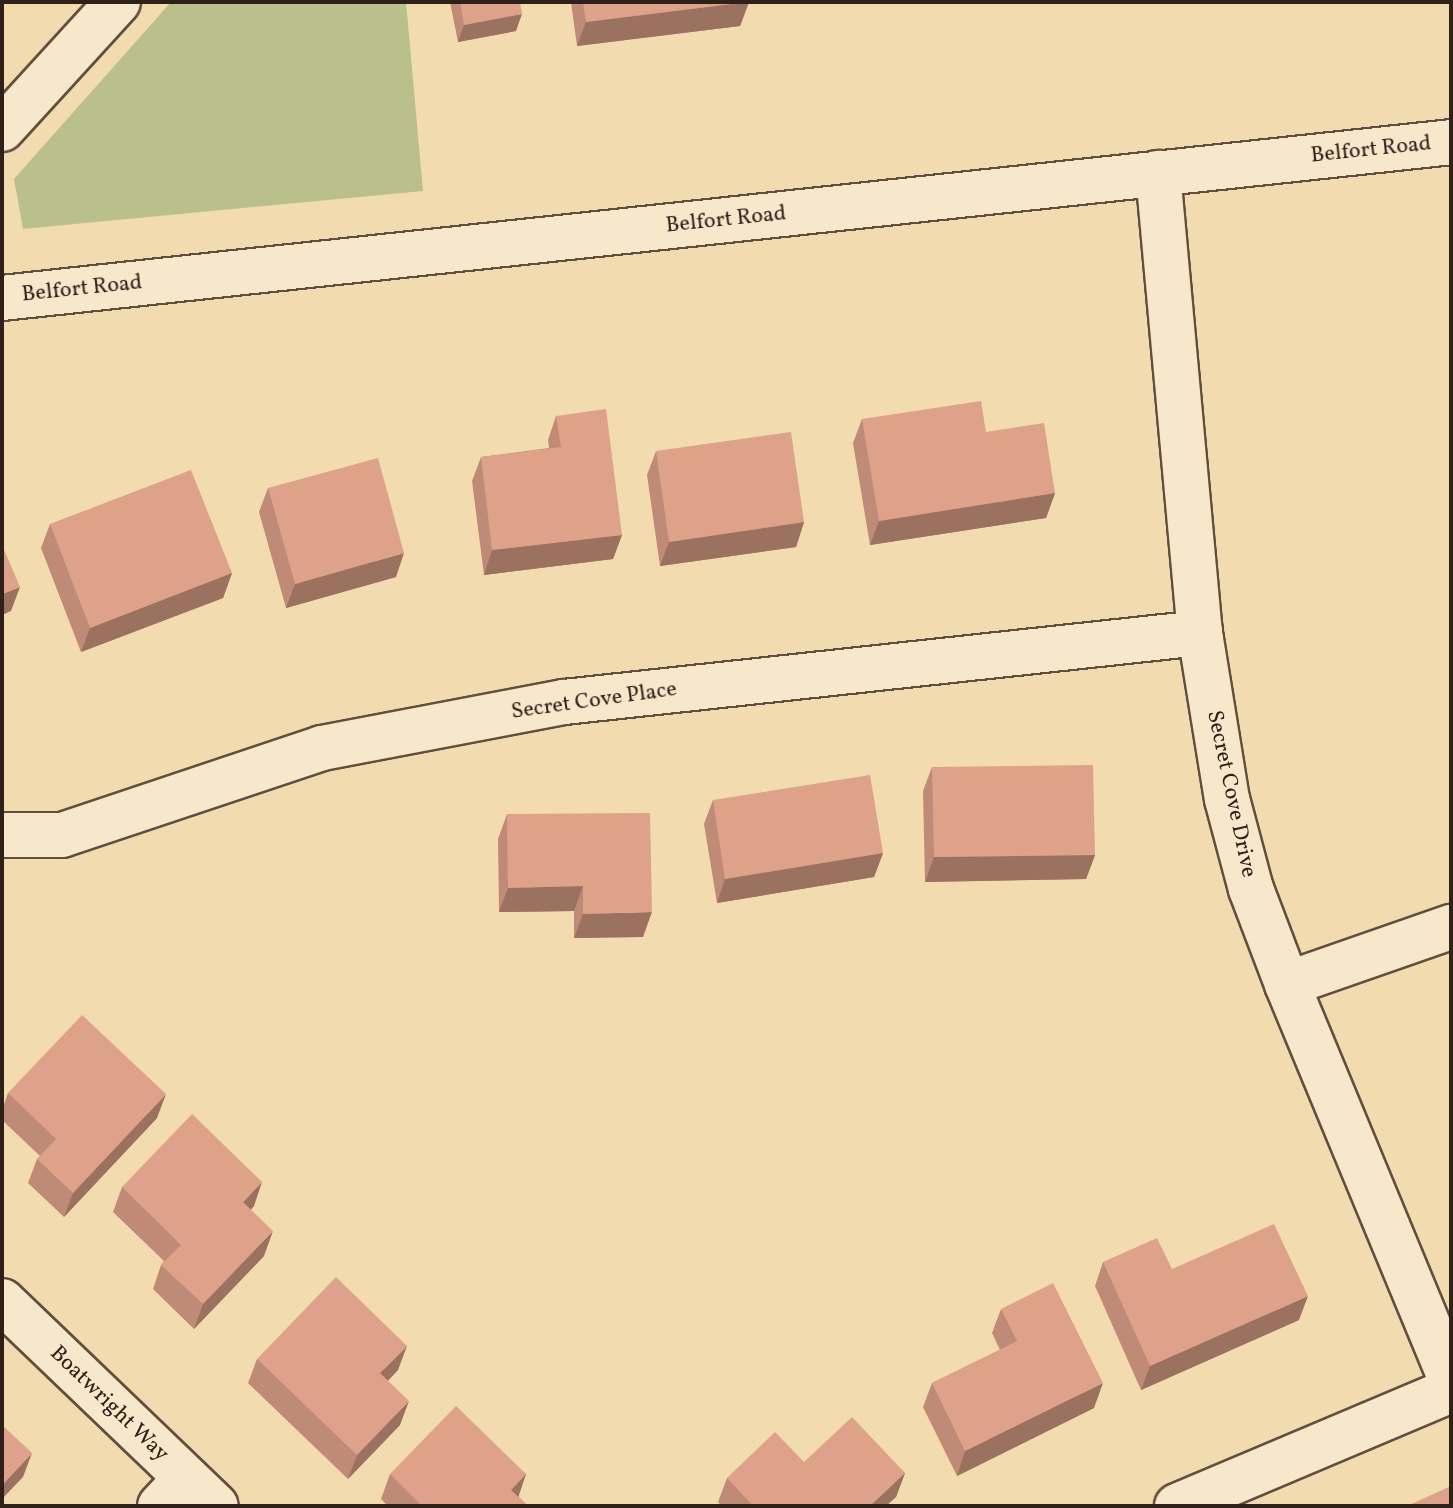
<!DOCTYPE html>
<style>
body{margin:0}
#map{position:relative;width:1453px;height:1508px;overflow:hidden;background:#f2dcaf;font-family:Vollkorn,serif}
div>[style]{position:absolute}
[style*='--x']{left:calc(var(--x)*1px);top:calc(var(--y)*1px);width:calc(var(--w)*1px);rotate:calc(var(--a)*1deg)}
.green>*{inset:0;background:#bac08b}
.roads{filter:drop-shadow(2px 0 #604f3f) drop-shadow(-2px 0 #604f3f) drop-shadow(0 2px #604f3f) drop-shadow(0 -2px #604f3f)}
.minor>*{height:44px;margin:-22px;padding:0 22px;transform-origin:22px;border-radius:22px;background:#f7e8cb}
.wall>*{inset:0;background:#bf8a76}
.shaded-wall>*{inset:0;background:#9b7160}
.building>*{inset:0;background:#dea189}
span{translate:-50% -50%;white-space:nowrap;text-align:center;line-height:1.15;-webkit-text-stroke:6px #f7e8cb;paint-order:stroke}
.street-label{font-size:22px;color:#2f201a}
.frame{position:absolute;inset:0;border:4px solid #2f201a;pointer-events:none}
</style>
<div id="map">
<div class="green">
<div style="clip-path:polygon(171px 2px,406px 2px,423px 191px,23px 229px,14px 179px)"></div>
</div>
<div class="roads">
<div class="minor">
<div style="--x:2;--y:129;--w:172;--a:-47.6"></div>
<div style="--x:1158;--y:173;--w:462;--a:84.8"></div>
<div style="--x:1200;--y:633;--w:168;--a:80.8"></div>
<div style="--x:1227;--y:799;--w:93;--a:75.1"></div>
<div style="--x:1251;--y:889;--w:102;--a:69.2"></div>
<div style="--x:1287;--y:984;--w:428;--a:67.5"></div>
<div style="--x:2;--y:298;--w:1457;--a:-6.14"></div>
<div style="--x:2;--y:835;--w:60;--a:0"></div>
<div style="--x:62;--y:835;--w:274;--a:-18.5"></div>
<div style="--x:322;--y:748;--w:246;--a:-10.8"></div>
<div style="--x:564;--y:702;--w:640;--a:-6.19"></div>
<div style="--x:1287;--y:984;--w:174;--a:-19.2"></div>
<div style="--x:2;--y:1301;--w:296;--a:43.8"></div>
<div style="--x:160;--y:1506;--w:38;--a:-47"></div>
<div style="--x:1177;--y:1506;--w:298;--a:-22.9"></div>
</div>
</div>
<div class="wall">
<div style="clip-path:polygon(450px 2px,520px 2px,516px 31px,458px 42px)"></div>
<div style="clip-path:polygon(571px 2px,749px 2px,740px 26px,577px 46px)"></div>
<div style="clip-path:polygon(556px 416px,622px 535px,613px 559px,484px 575px,472px 481px,481px 457px,549px 448px,548px 440px)"></div>
<div style="clip-path:polygon(862px 419px,986px 432px,1055px 493px,1046px 518px,870px 545px,853px 443px)"></div>
<div style="clip-path:polygon(656px 451px,804px 522px,796px 547px,660px 566px,647px 475px)"></div>
<div style="clip-path:polygon(268px 488px,396px 577px,286px 608px,259px 512px)"></div>
<div style="clip-path:polygon(50px 524px,232px 573px,223px 598px,81px 652px,41px 548px)"></div>
<div style="clip-path:polygon(932px 767px,1095px 855px,1086px 879px,925px 882px,923px 791px)"></div>
<div style="clip-path:polygon(713px 800px,883px 853px,874px 877px,717px 903px,704px 824px)"></div>
<div style="clip-path:polygon(507px 814px,643px 937px,574px 938px,574px 911px,499px 912px,498px 839px)"></div>
<div style="clip-path:polygon(8px 1093px,157px 1118px,64px 1217px,28px 1183px,37px 1159px,40px 1156px,2px 1120px,2px 1110px)"></div>
<div style="clip-path:polygon(122px 1187px,254px 1206px,251px 1210px,264px 1256px,194px 1329px,153px 1289px,161px 1265px,164px 1261px,113px 1212px)"></div>
<div style="clip-path:polygon(1103px 1262px,1172px 1269px,1299px 1320px,1141px 1390px,1095px 1286px)"></div>
<div style="clip-path:polygon(1001px 1309px,1094px 1408px,957px 1476px,923px 1407px,932px 1383px,1000px 1350px,992px 1333px)"></div>
<div style="clip-path:polygon(257px 1359px,398px 1370px,388px 1381px,400px 1425px,348px 1479px,248px 1383px)"></div>
<div style="clip-path:polygon(804px 1462px,905px 1473px,896px 1497px,886px 1506px,722px 1506px,718px 1502px,727px 1478px)"></div>
<div style="clip-path:polygon(390px 1474px,526px 1474px,518px 1496px,528px 1506px,388px 1506px,381px 1499px)"></div>
</div>
<div class="shaded-wall">
<div style="clip-path:polygon(749px 2px,740px 26px,577px 46px,586px 22px)"></div>
<div style="clip-path:polygon(522px 14px,516px 31px,458px 42px,464px 25px)"></div>
<div style="clip-path:polygon(1055px 493px,1046px 518px,870px 545px,879px 521px)"></div>
<div style="clip-path:polygon(804px 522px,796px 547px,660px 566px,669px 542px)"></div>
<div style="clip-path:polygon(622px 535px,613px 559px,484px 575px,492px 550px)"></div>
<div style="clip-path:polygon(404px 553px,396px 577px,286px 608px,295px 584px)"></div>
<div style="clip-path:polygon(232px 573px,223px 598px,81px 652px,90px 628px)"></div>
<div style="clip-path:polygon(20px 587px,11px 611px,2px 615px,2px 594px)"></div>
<div style="clip-path:polygon(883px 853px,874px 877px,717px 903px,725px 879px)"></div>
<div style="clip-path:polygon(1095px 855px,1086px 879px,925px 882px,934px 857px)"></div>
<div style="clip-path:polygon(583px 886px,574px 911px,499px 912px,508px 888px)"></div>
<div style="clip-path:polygon(652px 912px,643px 937px,574px 938px,583px 914px)"></div>
<div style="clip-path:polygon(166px 1094px,157px 1118px,64px 1217px,73px 1193px)"></div>
<div style="clip-path:polygon(262px 1182px,254px 1206px,234px 1226px,243px 1202px)"></div>
<div style="clip-path:polygon(273px 1231px,264px 1256px,194px 1329px,203px 1304px)"></div>
<div style="clip-path:polygon(1308px 1296px,1299px 1320px,1141px 1390px,1150px 1366px)"></div>
<div style="clip-path:polygon(407px 1346px,398px 1370px,371px 1398px,380px 1373px)"></div>
<div style="clip-path:polygon(1103px 1383px,1094px 1408px,957px 1476px,965px 1451px)"></div>
<div style="clip-path:polygon(409px 1401px,400px 1425px,348px 1479px,357px 1455px)"></div>
<div style="clip-path:polygon(32px 1453px,23px 1477px,2px 1499px,2px 1485px)"></div>
<div style="clip-path:polygon(905px 1473px,896px 1497px,886px 1506px,870px 1506px)"></div>
<div style="clip-path:polygon(526px 1474px,518px 1498px,511px 1490px)"></div>
</div>
<div class="building">
<div style="clip-path:polygon(460px 2px,520px 2px,522px 14px,464px 25px)"></div>
<div style="clip-path:polygon(583px 2px,747px 2px,586px 22px)"></div>
<div style="clip-path:polygon(981px 401px,986px 432px,1044px 423px,1055px 493px,879px 521px,862px 419px)"></div>
<div style="clip-path:polygon(606px 409px,622px 535px,492px 550px,481px 457px,561px 447px,556px 416px)"></div>
<div style="clip-path:polygon(791px 432px,804px 522px,669px 542px,656px 451px)"></div>
<div style="clip-path:polygon(378px 458px,404px 553px,295px 584px,268px 488px)"></div>
<div style="clip-path:polygon(191px 470px,232px 573px,90px 628px,50px 524px)"></div>
<div style="clip-path:polygon(2px 545px,20px 587px,2px 594px)"></div>
<div style="clip-path:polygon(1093px 765px,1095px 855px,934px 857px,932px 767px)"></div>
<div style="clip-path:polygon(870px 775px,883px 853px,725px 879px,713px 800px)"></div>
<div style="clip-path:polygon(650px 813px,652px 912px,583px 914px,583px 886px,508px 888px,507px 814px)"></div>
<div style="clip-path:polygon(82px 1015px,166px 1094px,73px 1193px,37px 1159px,56px 1139px,8px 1093px)"></div>
<div style="clip-path:polygon(192px 1114px,262px 1182px,243px 1202px,273px 1231px,203px 1304px,161px 1265px,181px 1245px,122px 1187px)"></div>
<div style="clip-path:polygon(1274px 1224px,1308px 1296px,1150px 1366px,1103px 1262px,1157px 1238px,1172px 1269px)"></div>
<div style="clip-path:polygon(336px 1277px,407px 1346px,380px 1373px,409px 1401px,357px 1455px,257px 1359px)"></div>
<div style="clip-path:polygon(1053px 1283px,1103px 1383px,965px 1451px,932px 1383px,1017px 1341px,1001px 1309px)"></div>
<div style="clip-path:polygon(456px 1406px,526px 1474px,511px 1490px,528px 1506px,422px 1506px,390px 1474px)"></div>
<div style="clip-path:polygon(852px 1417px,905px 1473px,870px 1506px,753px 1506px,727px 1478px,775px 1432px,804px 1462px)"></div>
<div style="clip-path:polygon(2px 1425px,32px 1453px,2px 1485px)"></div>
<div style="clip-path:polygon(1451px 1486px,1451px 1506px,1407px 1506px)"></div>
</div>
<div class="street-label">
<span style="left:1371px;top:150px;rotate:-6deg">Belfort Road</span>
<span style="left:726px;top:220px;rotate:-6deg">Belfort Road</span>
<span style="left:82px;top:289px;rotate:-6deg">Belfort Road</span>
<span style="left:594px;top:701px;rotate:-8deg">Secret Cove Place</span>
<span style="left:1231px;top:794px;rotate:78deg">Secret Cove Drive</span>
<span style="left:109px;top:1404px;rotate:44deg">Boatwright Way</span>
</div>
<div class="frame"></div>
</div>
